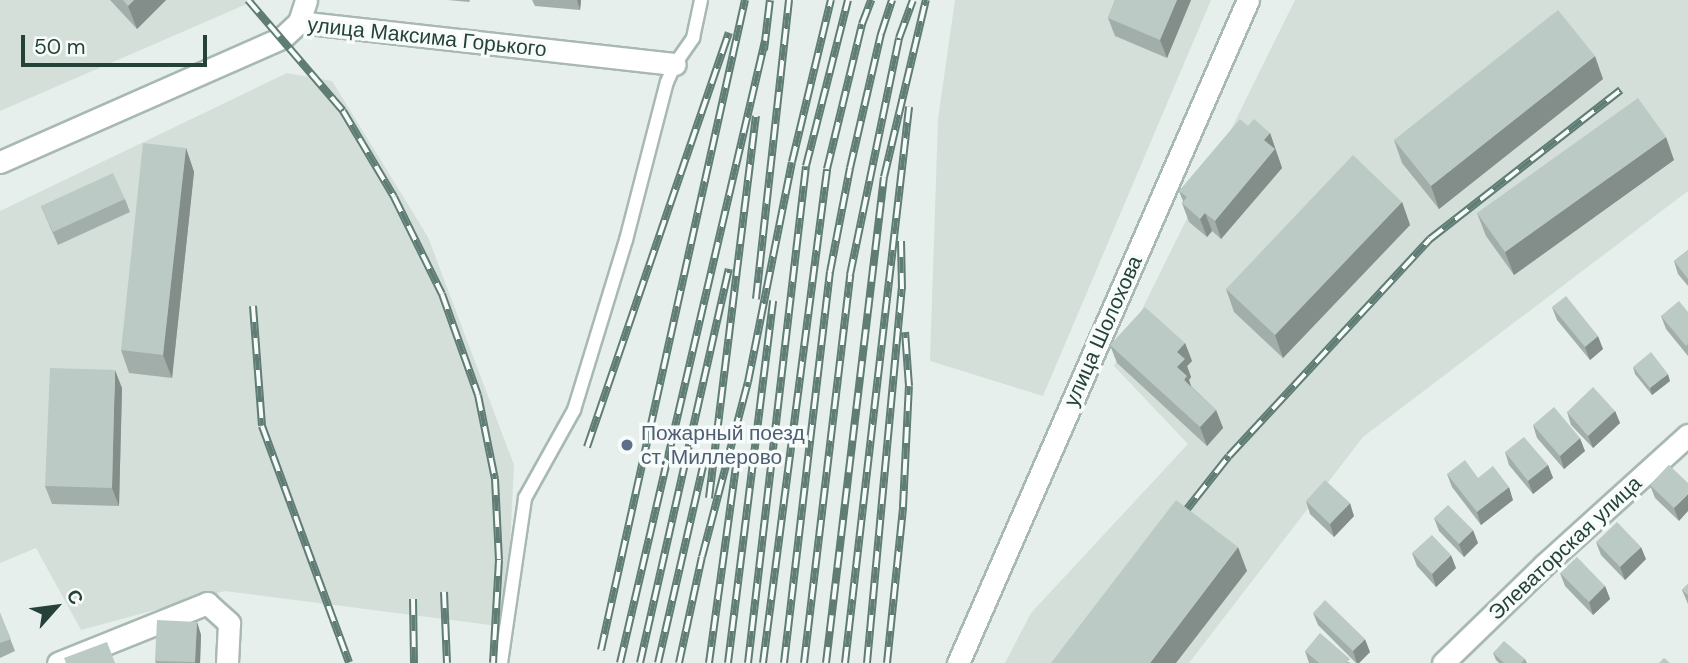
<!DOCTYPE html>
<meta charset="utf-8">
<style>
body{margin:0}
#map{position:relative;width:1688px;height:663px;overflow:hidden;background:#e6efeb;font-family:"DM Sans",sans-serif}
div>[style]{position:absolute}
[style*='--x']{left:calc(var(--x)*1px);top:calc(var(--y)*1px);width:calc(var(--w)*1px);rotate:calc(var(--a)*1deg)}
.built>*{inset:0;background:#d4dfda}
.roads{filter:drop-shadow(2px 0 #a8b8b2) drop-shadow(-2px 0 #a8b8b2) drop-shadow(0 2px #a8b8b2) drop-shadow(0 -2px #a8b8b2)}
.lane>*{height:12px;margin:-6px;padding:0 6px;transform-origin:6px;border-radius:6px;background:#fff}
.street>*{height:21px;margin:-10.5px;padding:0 10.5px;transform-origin:10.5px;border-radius:10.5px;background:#fff}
.secondary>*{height:21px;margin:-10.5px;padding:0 10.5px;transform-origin:10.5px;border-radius:10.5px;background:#fff}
.rail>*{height:8px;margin-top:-4px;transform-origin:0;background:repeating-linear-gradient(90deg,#f7fbf9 0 16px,#5f7d75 0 32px);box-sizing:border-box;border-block:2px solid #5f7d75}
.wall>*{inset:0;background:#a1aea9}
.shaded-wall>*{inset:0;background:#838d89}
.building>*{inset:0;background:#bbcac4}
.dots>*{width:19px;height:19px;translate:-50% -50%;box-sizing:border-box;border:4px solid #f7fbf9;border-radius:50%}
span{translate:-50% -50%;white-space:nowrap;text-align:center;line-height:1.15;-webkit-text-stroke:7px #f7fbf9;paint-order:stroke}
.street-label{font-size:21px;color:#24423a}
.service-label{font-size:21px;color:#4e5e75}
.left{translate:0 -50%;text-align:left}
.north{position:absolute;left:21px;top:572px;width:70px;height:70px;-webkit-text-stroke:5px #f7fbf9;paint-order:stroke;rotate:62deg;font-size:19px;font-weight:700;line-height:28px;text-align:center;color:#24423a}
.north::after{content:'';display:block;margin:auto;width:24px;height:32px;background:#24423a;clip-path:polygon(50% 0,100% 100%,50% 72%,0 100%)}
.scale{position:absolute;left:21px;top:35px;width:186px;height:32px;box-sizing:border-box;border:4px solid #24423a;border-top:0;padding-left:9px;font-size:21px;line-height:24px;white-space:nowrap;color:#24423a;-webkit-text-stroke:5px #f7fbf9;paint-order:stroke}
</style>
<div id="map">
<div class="built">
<div style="clip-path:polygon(0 0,256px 0,0 111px)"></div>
<div style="clip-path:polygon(955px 0,1211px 0,1043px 396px,930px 361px,938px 119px)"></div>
<div style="clip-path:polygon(1295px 0,1688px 0,1688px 191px,1363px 437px,1189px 663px,1005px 663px,1031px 613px,1188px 444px,1114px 366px)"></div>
<div style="clip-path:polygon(287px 73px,332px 81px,428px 237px,514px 465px,506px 627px,225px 591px,81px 630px,36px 548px,0 563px,0 211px)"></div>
</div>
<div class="roads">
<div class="lane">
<div style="--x:501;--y:663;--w:167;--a:-81.7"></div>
<div style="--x:525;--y:498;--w:101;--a:-60.9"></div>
<div style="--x:574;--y:410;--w:178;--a:-73"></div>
<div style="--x:626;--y:240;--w:163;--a:-75.5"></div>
<div style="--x:667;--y:82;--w:20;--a:-66"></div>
<div style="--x:675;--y:64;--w:32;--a:-55"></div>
<div style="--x:693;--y:38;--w:39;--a:-78"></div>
</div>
<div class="street">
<div style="--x:299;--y:22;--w:23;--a:-72"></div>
<div style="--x:0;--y:162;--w:309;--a:-23.8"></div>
<div style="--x:283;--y:37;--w:22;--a:-43"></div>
<div style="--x:299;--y:22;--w:378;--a:6.4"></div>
<div style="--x:58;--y:663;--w:161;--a:-21.9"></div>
<div style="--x:207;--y:603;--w:30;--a:42"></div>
<div style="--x:229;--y:623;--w:40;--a:92.9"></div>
</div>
<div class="secondary">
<div style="--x:958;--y:663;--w:724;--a:-66.38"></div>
<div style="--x:1443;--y:663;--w:141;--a:-44.1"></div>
<div style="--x:1544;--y:565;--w:194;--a:-42.1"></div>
</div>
</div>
<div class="rail">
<div style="--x:248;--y:0;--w:146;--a:49.4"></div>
<div style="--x:343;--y:111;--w:100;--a:59.3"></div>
<div style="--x:394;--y:197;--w:108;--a:63.7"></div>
<div style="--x:442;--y:294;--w:107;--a:70.4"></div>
<div style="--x:478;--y:395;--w:86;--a:78.6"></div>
<div style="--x:495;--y:479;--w:81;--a:87.2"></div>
<div style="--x:499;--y:560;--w:103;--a:93.3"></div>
<div style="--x:764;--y:50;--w:50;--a:-83.2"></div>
<div style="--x:756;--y:299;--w:301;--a:-83.7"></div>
<div style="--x:253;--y:306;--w:120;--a:85.7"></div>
<div style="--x:262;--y:426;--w:252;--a:69.8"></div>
<div style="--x:587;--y:447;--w:438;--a:-71.1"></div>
<div style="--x:709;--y:498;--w:385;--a:-83"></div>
<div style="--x:1176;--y:523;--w:85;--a:-51.7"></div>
<div style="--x:1229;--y:456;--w:296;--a:-47.2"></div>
<div style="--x:1430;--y:239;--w:242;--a:-38"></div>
<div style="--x:444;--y:592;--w:71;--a:87.6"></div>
<div style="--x:413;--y:599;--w:64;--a:89.1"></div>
<div style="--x:601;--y:650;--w:666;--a:-77.51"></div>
<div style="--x:620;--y:663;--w:639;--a:-76.88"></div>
<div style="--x:640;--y:663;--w:404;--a:-77.3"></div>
<div style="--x:658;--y:663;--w:215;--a:-77.1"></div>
<div style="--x:679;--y:663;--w:108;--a:-77.8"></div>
<div style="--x:702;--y:557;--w:181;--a:-75.3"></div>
<div style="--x:748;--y:382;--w:224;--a:-78.7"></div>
<div style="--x:792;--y:162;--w:167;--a:-76.5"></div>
<div style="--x:709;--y:663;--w:214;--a:-82.2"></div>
<div style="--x:728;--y:663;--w:365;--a:-82.9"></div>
<div style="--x:748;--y:663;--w:500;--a:-83.34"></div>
<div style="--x:806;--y:166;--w:171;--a:-75.8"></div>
<div style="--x:763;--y:663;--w:498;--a:-82.6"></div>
<div style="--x:827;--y:169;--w:149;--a:-76.4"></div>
<div style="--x:862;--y:24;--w:26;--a:-69"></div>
<div style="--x:784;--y:663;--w:394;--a:-83.3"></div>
<div style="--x:830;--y:272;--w:106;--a:-79.1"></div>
<div style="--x:850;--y:168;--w:138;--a:-77"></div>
<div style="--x:881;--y:34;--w:36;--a:-72"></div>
<div style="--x:804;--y:663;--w:391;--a:-83.2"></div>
<div style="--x:850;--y:275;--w:242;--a:-78.3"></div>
<div style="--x:899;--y:38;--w:40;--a:-69.8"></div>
<div style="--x:826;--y:663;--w:489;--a:-83.2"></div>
<div style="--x:884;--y:177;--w:182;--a:-76.7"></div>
<div style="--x:845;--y:663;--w:560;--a:-83.43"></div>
<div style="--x:867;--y:663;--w:376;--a:-84.7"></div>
<div style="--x:902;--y:289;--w:48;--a:-91.2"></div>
<div style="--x:887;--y:663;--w:157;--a:-84.1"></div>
<div style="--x:903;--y:507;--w:121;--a:-87.2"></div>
<div style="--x:909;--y:386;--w:54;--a:-94.2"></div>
</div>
<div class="wall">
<div style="clip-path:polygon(110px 0,166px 0,137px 29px)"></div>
<div style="clip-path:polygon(448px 0,470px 0,469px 2px)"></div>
<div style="clip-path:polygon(532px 0,581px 0,580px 10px,535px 6px)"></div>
<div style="clip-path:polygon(1115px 0,1191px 0,1167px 58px,1115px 36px,1108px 18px)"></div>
<div style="clip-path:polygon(1603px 79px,1439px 209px,1402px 163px,1394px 140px)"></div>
<div style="clip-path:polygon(1248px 126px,1270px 133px,1282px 168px,1221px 239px,1212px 231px,1207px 237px,1189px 222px,1182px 203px,1183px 201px,1179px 191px)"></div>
<div style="clip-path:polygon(186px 148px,194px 172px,172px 378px,129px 373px,121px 350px)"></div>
<div style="clip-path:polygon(1674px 160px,1514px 275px,1486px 236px,1477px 213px)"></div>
<div style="clip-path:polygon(125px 199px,130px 212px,58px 245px,41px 206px)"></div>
<div style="clip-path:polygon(1402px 202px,1410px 225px,1283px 358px,1234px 312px,1226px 289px)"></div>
<div style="clip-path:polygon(1688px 250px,1688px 286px,1678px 274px,1674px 261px)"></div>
<div style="clip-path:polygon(1552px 307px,1603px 349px,1590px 360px,1557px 320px)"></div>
<div style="clip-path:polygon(1688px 312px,1688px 356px,1666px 329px,1661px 316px)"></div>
<div style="clip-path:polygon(1185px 343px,1192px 361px,1187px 366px,1191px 377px,1189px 380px,1191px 386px,1216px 410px,1223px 428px,1207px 446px,1117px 363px,1110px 345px)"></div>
<div style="clip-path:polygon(1633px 367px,1670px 381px,1652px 395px,1635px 374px)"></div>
<div style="clip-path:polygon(122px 388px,119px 506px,52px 504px,45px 486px)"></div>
<div style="clip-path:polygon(1615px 411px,1620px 423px,1593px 448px,1571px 425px,1567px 412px)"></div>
<div style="clip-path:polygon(1533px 425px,1585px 451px,1564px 469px,1537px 438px)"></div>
<div style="clip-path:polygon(1505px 452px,1548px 465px,1553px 478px,1533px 494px,1509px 465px)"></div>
<div style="clip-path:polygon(1669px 465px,1679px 521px,1655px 498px,1650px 485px)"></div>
<div style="clip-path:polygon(1447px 474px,1478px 478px,1513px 500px,1481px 525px,1452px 487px)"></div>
<div style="clip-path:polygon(1306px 501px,1354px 516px,1334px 537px,1310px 514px)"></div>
<div style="clip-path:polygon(1434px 518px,1478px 543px,1464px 557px,1439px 531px)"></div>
<div style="clip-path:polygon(1596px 542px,1646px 559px,1625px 580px,1601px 555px)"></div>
<div style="clip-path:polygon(1412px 553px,1456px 568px,1436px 587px,1417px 566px)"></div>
<div style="clip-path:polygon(1560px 573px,1605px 586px,1610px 599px,1593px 615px,1565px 586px)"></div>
<div style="clip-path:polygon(1688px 584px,1688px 604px,1682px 590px)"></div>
<div style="clip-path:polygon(0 613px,15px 651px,0 658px)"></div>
<div style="clip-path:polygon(1313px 613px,1370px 652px,1359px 663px,1356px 663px,1318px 625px)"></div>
<div style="clip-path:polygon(197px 622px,201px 635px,200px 663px,156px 663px,155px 661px)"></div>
<div style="clip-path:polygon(1305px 651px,1351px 663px,1309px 663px)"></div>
<div style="clip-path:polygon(1493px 653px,1525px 659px,1527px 663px,1499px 663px,1496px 660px)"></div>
</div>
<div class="shaded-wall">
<div style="clip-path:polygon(134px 0,166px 0,137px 29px,128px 6px)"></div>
<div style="clip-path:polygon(577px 0,581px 0,580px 10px)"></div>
<div style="clip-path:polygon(1177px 0,1191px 0,1167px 58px,1160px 40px)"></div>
<div style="clip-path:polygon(1595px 56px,1603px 79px,1439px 209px,1431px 186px)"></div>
<div style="clip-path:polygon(1270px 133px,1282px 168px,1221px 239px,1215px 221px,1264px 140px)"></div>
<div style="clip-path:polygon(1666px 137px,1674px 160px,1514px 275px,1505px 252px)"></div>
<div style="clip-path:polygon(186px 148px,194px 172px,172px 378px,163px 355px)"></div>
<div style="clip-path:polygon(1402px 202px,1410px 225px,1283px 358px,1275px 335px)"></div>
<div style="clip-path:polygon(1205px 213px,1212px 231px,1207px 237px,1200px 219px)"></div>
<div style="clip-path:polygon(1598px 336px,1603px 349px,1590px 360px,1585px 347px)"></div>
<div style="clip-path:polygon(1185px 343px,1192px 361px,1187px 366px,1191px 377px,1189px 380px,1194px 395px,1177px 367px,1177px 352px)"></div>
<div style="clip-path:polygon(115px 370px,122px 388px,119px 506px,112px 488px)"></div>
<div style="clip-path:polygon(1668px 374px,1670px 381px,1652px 395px,1650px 388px)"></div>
<div style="clip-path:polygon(1216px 410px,1223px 428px,1207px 446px,1200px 427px)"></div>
<div style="clip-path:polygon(1615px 411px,1620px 423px,1593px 448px,1588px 436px)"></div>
<div style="clip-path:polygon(1580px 438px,1585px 451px,1564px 469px,1560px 456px)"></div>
<div style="clip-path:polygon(1548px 465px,1553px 478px,1533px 494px,1528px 481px)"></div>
<div style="clip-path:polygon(1509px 487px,1513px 500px,1481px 525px,1477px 512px)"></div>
<div style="clip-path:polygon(1688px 494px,1688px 511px,1679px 521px,1674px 508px)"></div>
<div style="clip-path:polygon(1350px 503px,1354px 516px,1334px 537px,1330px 524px)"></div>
<div style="clip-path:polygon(1473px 530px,1478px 543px,1464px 557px,1459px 544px)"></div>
<div style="clip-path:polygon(1238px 547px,1247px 571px,1176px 663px,1150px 663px)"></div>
<div style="clip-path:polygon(1641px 547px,1646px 559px,1625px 580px,1620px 567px)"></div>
<div style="clip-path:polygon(1451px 555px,1456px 568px,1436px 587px,1432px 574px)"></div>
<div style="clip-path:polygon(1605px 586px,1610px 599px,1593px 615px,1589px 602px)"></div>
<div style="clip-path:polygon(197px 622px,201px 635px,200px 663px,195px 663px)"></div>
<div style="clip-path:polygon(1365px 639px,1370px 652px,1359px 663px,1357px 663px,1353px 651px)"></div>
</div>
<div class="building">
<div style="clip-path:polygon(123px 0,134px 0,128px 6px)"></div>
<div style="clip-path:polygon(1115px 0,1177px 0,1160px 40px,1108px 18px)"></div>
<div style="clip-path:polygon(1558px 10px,1595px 56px,1431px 186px,1394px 140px)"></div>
<div style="clip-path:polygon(1638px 98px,1666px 137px,1505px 252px,1477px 213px)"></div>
<div style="clip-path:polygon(1240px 119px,1248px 126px,1254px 119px,1270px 133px,1264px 140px,1275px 149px,1215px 221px,1205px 213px,1200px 219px,1182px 203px,1187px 197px,1179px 191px)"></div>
<div style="clip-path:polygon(143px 143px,186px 148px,163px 355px,121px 350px)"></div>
<div style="clip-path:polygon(1353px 155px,1402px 202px,1275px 335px,1226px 289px)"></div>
<div style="clip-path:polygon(113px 173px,125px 199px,53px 232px,41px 206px)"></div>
<div style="clip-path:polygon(1688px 250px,1688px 279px,1674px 261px)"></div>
<div style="clip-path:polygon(1566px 296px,1598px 336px,1585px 347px,1552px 307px)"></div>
<div style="clip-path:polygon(1679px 301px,1688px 312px,1688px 344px,1686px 346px,1661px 316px)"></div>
<div style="clip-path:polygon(1145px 307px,1185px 343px,1177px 352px,1185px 359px,1177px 367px,1187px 376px,1184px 380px,1216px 410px,1200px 427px,1110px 345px)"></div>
<div style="clip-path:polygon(1651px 352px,1668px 374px,1650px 388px,1633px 367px)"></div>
<div style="clip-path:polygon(50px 368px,115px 370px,112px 488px,45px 486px)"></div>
<div style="clip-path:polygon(1593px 387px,1615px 411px,1588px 436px,1567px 412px)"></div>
<div style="clip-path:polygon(1554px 407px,1580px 438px,1560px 456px,1533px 425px)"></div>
<div style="clip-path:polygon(1524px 437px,1548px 465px,1528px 481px,1505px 452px)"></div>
<div style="clip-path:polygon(1465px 460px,1478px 478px,1493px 466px,1509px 487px,1477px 512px,1447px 474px)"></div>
<div style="clip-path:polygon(1669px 465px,1688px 483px,1688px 494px,1674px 508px,1650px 485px)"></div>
<div style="clip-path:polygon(1325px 480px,1350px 503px,1330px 524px,1306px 501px)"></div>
<div style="clip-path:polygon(1176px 500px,1238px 547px,1150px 663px,1051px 663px)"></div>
<div style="clip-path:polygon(1448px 505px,1473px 530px,1459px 544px,1434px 518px)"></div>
<div style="clip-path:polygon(1617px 522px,1641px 547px,1620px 567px,1596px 542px)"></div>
<div style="clip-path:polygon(1432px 535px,1451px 555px,1432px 574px,1412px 553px)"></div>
<div style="clip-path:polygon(1577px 557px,1605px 586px,1589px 602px,1560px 573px)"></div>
<div style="clip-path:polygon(1688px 584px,1688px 595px,1682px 590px)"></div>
<div style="clip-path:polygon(1325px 600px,1365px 639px,1353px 651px,1313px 613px)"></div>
<div style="clip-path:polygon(0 613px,11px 639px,0 643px)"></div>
<div style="clip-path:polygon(157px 620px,197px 622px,195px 662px,155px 661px)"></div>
<div style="clip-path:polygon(1320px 633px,1350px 659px,1346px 663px,1319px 663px,1305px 651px)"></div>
<div style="clip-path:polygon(1504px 641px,1525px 659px,1521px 663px,1504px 663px,1493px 653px)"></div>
<div style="clip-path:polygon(107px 642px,115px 663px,66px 663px,64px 658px)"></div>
<div style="clip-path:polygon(1664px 658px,1670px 663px,1659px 663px)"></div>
</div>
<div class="dots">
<div style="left:627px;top:445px;background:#5c6f8a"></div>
</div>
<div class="street-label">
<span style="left:427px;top:37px;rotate:6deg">улица Максима Горького</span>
<span style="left:1103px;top:331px;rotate:-66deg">улица Шолохова</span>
<span style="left:1565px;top:548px;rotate:-43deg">Элеваторская улица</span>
</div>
<div class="service-label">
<span class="left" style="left:641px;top:445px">Пожарный поезд<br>ст. Миллерово</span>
</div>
<div class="north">С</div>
<div class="scale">50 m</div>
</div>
